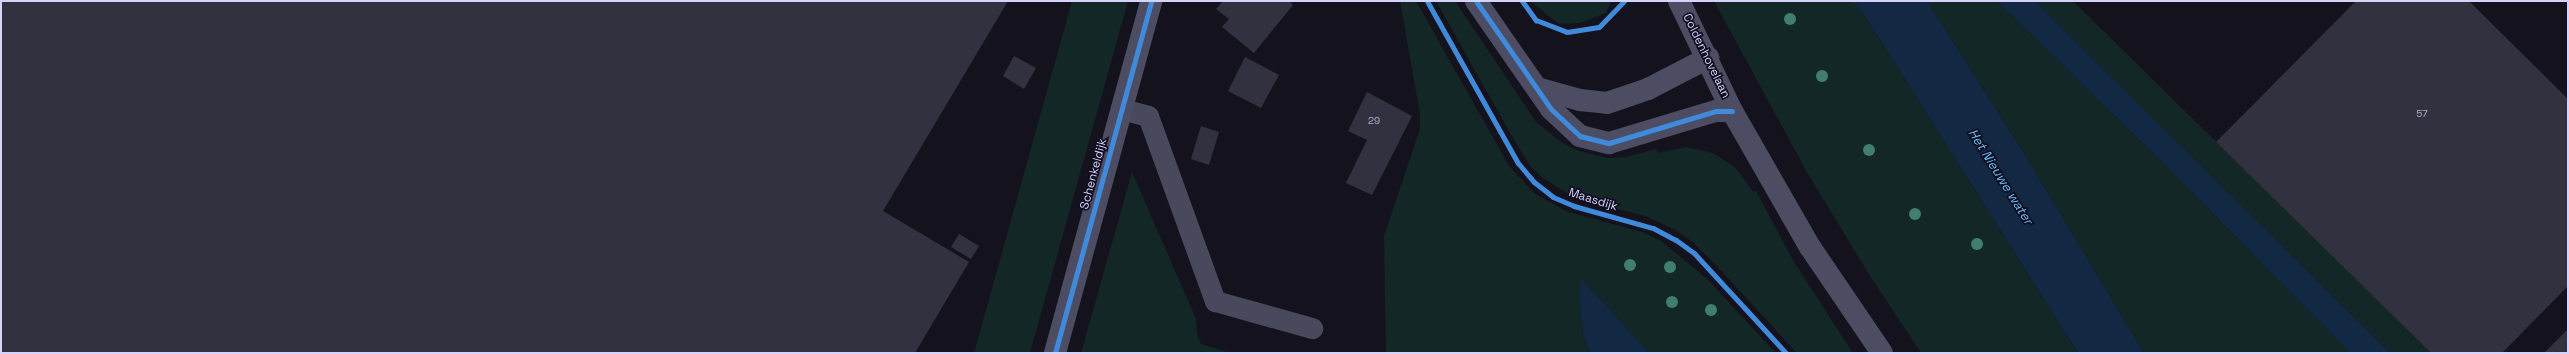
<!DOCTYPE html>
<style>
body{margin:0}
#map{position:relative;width:2569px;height:354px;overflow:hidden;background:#14131d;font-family:"Space Grotesk",sans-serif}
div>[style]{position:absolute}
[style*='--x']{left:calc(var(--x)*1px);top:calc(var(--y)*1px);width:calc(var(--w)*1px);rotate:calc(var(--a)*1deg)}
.green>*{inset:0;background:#132727}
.water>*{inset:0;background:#132842}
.building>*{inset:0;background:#32313f}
.lane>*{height:21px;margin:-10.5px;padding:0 10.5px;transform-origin:10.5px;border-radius:10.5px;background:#49495d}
.secondary>*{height:22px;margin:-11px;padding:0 11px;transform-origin:11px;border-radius:11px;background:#4c4d63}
.cycleway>*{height:5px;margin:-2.5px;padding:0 2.5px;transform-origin:2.5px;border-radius:2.5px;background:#408adc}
.trees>*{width:12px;height:12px;margin:-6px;border-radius:50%;background:#417e6e}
span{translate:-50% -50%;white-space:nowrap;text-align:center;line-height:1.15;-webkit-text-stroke:3.5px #110f21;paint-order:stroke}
.number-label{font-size:10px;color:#acaacc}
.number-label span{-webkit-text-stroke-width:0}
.street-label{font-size:12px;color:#d4d3fb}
.water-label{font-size:13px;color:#69bdf3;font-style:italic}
.frame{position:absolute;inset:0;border:2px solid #d4d3fb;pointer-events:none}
</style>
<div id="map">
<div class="green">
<div style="clip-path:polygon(1072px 1px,1128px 1px,1030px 353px,974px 353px)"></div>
<div style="clip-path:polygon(1400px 1px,1416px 1px,1509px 166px,1535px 194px,1568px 212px,1642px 232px,1661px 241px,1706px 278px,1776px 353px,1650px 353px,1582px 279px,1579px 299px,1583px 334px,1590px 353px,1386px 353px,1384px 236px,1420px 129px,1420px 114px)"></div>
<div style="clip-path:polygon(1436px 1px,1455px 1px,1536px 122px,1561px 142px,1576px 150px,1608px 158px,1626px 157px,1656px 149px,1658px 153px,1686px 147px,1713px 153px,1736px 168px,1753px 192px,1756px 191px,1794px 262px,1853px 353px,1797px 353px,1712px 261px,1694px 243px,1672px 228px,1645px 216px,1575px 198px,1543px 178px,1531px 167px,1510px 133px)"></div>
<div style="clip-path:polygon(1530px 1px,1611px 1px,1606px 13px,1580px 23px,1559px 24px)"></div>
<div style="clip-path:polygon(1714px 1px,1851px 1px,1865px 16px,2078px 353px,1921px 353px,1870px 276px,1808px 174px)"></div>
<div style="clip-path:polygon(1927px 1px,1997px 1px,2175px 175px,2350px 353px,2144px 353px,2019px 145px)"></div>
<div style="clip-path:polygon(2035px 1px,2073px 1px,2431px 353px,2390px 353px)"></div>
<div style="clip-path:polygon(1132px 172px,1196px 319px,1197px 334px,1201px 344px,1230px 353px,1081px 353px)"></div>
</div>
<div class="water">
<div style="clip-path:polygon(1851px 1px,1927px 1px,2019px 145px,2144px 353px,2078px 353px,1865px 16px)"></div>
<div style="clip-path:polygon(1997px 1px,2035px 1px,2390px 353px,2350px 353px,2175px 175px)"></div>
<div style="clip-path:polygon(1581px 278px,1650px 353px,1590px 353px,1583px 334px,1579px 299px)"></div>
</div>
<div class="building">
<div style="clip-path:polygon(1px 1px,1008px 1px,883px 211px,969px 262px,915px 353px,1px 353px)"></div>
<div style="clip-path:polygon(1223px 1px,1289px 1px,1293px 5px,1254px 53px,1222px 27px,1229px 19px,1216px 9px)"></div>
<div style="clip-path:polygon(2356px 1px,2469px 1px,2568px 99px,2568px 286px,2502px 353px,2431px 353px,2216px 142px)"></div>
<div style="clip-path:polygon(1014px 56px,1036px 68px,1024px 89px,1003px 76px)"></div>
<div style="clip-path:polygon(1245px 57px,1279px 75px,1261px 108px,1228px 91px)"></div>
<div style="clip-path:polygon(1367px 92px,1412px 116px,1372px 195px,1346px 183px,1367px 140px,1348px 131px)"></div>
<div style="clip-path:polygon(1201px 126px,1219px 132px,1209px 165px,1191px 159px)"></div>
<div style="clip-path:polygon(959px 234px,979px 246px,971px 259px,951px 247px)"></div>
<div style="clip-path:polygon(2568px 329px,2568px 353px,2544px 353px)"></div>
</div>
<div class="lane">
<div style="--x:1122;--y:109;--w:27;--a:15"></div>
<div style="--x:1148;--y:116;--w:197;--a:70.1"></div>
<div style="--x:1215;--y:301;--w:101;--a:15.6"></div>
</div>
<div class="secondary">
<div style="--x:1476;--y:1;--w:131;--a:55.2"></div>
<div style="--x:1551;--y:109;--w:40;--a:43"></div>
<div style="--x:1580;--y:136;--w:30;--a:14"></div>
<div style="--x:1609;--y:143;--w:112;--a:-16.7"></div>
<div style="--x:1716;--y:111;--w:16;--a:0"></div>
<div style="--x:1679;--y:1;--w:122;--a:64.3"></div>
<div style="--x:1732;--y:111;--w:157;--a:60.2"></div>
<div style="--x:1810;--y:247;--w:128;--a:55.8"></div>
<div style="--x:1537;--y:88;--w:45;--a:15.6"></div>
<div style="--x:1580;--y:100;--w:27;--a:6"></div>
<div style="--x:1607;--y:103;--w:43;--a:-18.9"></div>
<div style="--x:1648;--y:89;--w:68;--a:-27.3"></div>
<div style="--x:1055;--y:353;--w:365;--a:-74.7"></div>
</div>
<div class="cycleway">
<div style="--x:1427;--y:1;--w:186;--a:60.7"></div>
<div style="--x:1518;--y:163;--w:25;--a:50"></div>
<div style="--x:1534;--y:182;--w:24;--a:38"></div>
<div style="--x:1553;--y:197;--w:23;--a:23"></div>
<div style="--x:1574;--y:206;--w:82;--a:15.6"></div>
<div style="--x:1653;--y:228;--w:26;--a:28"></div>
<div style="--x:1676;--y:240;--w:22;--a:36"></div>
<div style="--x:1694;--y:253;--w:136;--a:47.4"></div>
<div style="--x:1476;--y:1;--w:131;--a:55.2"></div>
<div style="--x:1551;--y:109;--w:40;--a:43"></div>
<div style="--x:1580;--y:136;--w:30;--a:14"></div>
<div style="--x:1609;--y:143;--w:112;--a:-16.7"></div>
<div style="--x:1716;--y:111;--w:16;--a:0"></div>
<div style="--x:1522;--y:1;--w:24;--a:54"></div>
<div style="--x:1536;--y:20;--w:33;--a:21"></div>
<div style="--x:1567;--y:32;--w:32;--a:-9"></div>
<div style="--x:1599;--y:27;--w:36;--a:-46"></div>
<div style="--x:1055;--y:353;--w:365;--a:-74.7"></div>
</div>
<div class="trees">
<div style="left:1790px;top:19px"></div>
<div style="left:1822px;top:76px"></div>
<div style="left:1869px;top:150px"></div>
<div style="left:1915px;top:214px"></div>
<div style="left:1977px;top:244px"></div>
<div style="left:1630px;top:265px"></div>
<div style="left:1670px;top:267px"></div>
<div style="left:1672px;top:302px"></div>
<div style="left:1711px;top:310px"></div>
</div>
<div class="number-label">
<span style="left:2422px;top:114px">57</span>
<span style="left:1374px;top:121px">29</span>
</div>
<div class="street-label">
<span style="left:1706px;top:56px;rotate:64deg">Coldenhovelaan</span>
<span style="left:1094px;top:174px;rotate:-75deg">Schenkeldijk</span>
<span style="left:1593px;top:200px;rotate:17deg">Maasdijk</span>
</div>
<div class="water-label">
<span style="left:2000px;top:177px;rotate:58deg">Het Nieuwe water</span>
</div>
<div class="frame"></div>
</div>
